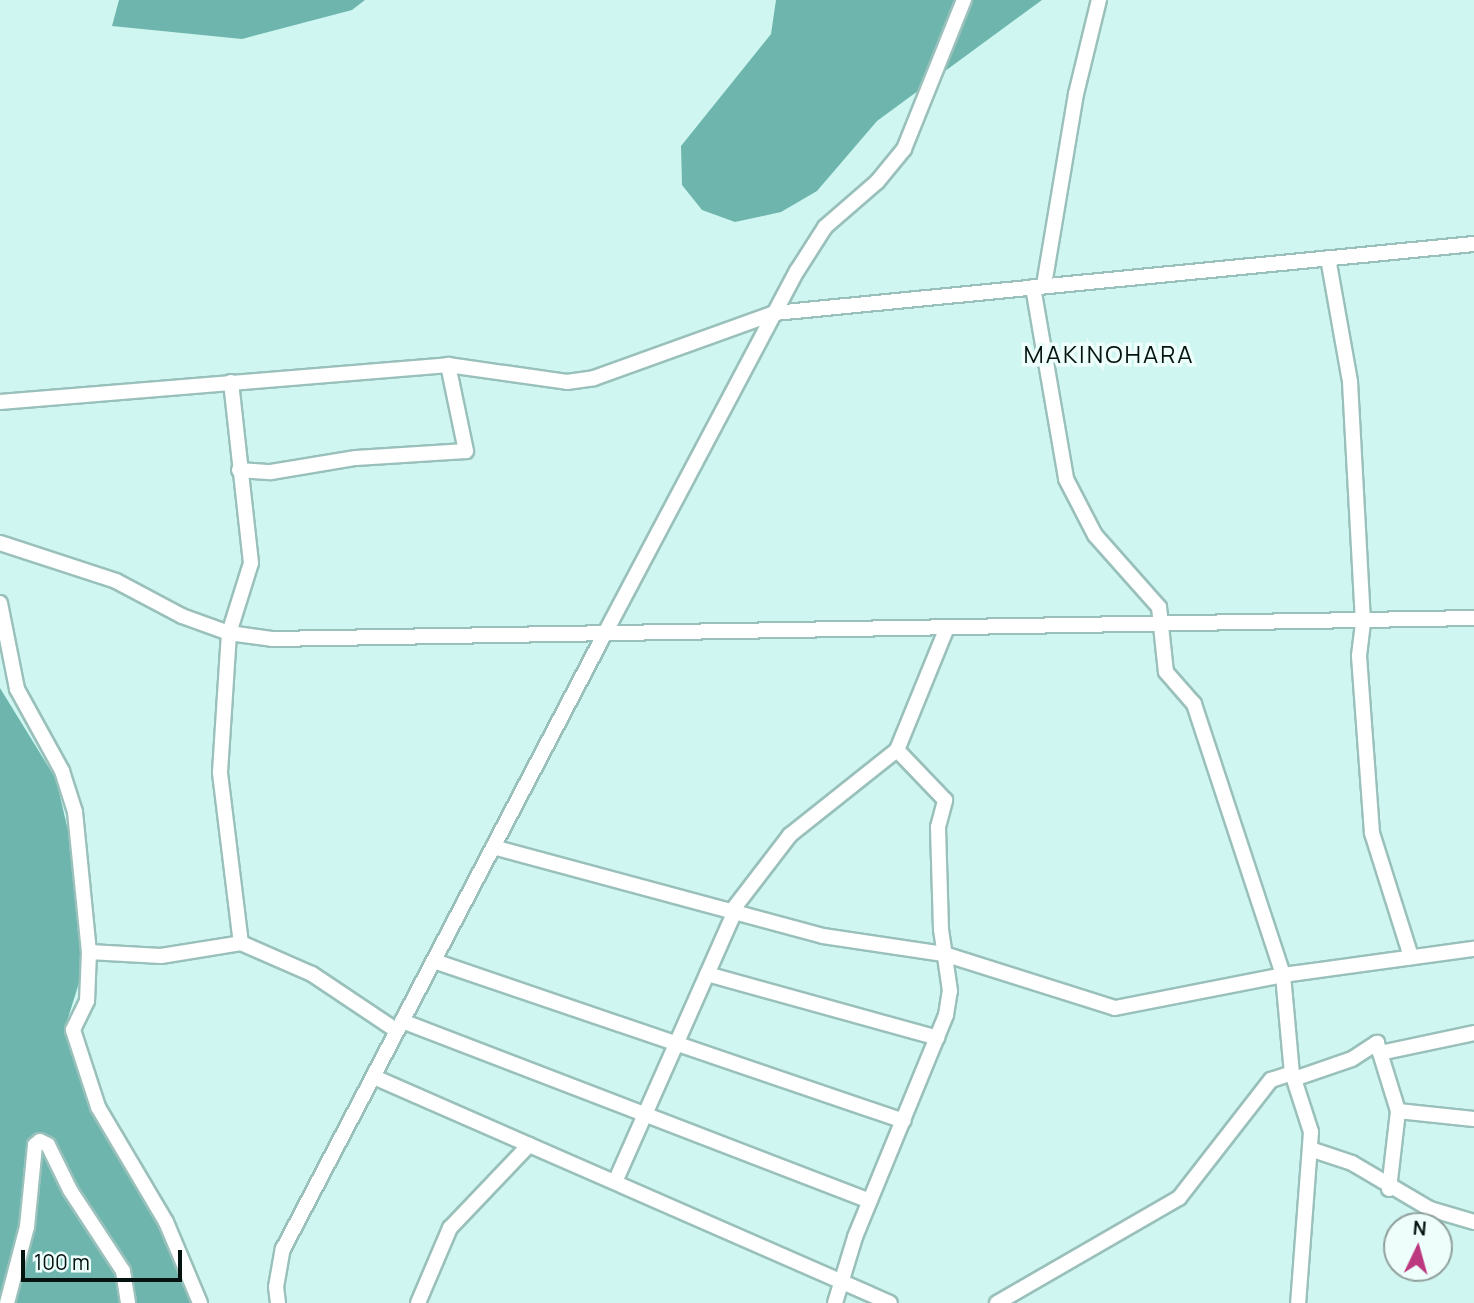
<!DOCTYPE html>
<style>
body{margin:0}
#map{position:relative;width:1474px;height:1303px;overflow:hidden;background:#cff6f1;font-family:Manrope,sans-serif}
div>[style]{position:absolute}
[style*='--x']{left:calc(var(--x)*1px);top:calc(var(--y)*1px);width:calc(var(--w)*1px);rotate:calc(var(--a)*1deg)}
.forest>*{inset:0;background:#6eb6ad}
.roads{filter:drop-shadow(2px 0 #9ac0bb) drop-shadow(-2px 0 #9ac0bb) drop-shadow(0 2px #9ac0bb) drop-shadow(0 -2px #9ac0bb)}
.minor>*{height:14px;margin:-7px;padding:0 7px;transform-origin:7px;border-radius:7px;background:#fff}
span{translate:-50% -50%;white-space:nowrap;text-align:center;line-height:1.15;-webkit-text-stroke:7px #eefefb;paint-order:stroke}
.quarter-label{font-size:24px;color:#041210;letter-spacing:2px}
.north{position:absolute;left:1383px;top:1212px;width:70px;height:70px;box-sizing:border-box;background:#eefefb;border:2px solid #90a09d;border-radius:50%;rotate:5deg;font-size:19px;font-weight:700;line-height:28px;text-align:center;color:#041210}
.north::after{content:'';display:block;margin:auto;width:24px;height:32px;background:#bd397f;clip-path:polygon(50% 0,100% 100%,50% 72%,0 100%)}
.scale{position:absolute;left:21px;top:1250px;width:161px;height:32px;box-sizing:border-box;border:4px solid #041210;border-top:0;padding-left:9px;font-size:21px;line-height:24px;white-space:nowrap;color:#041210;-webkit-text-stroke:5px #eefefb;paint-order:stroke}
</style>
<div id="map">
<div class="forest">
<div style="clip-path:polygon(119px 0,365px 0,352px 10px,242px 39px,112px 26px)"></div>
<div style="clip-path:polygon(776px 0,1042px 0,877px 121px,817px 191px,781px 212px,735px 222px,702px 210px,682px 185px,681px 146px,771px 34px)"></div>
<div style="clip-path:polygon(0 688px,56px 779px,73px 852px,82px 973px,64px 1031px,86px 1099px,171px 1248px,192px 1303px,0 1303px)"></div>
</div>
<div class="roads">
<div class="minor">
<div style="--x:1328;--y:258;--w:126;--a:79.9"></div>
<div style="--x:1350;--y:382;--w:241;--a:86.9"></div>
<div style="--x:1363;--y:623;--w:33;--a:97"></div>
<div style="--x:1359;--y:656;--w:177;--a:85.8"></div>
<div style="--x:1372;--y:833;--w:130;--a:72.5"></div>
<div style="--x:1044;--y:285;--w:194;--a:-80.5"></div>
<div style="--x:1076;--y:94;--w:97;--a:-76.3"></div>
<div style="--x:1033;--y:287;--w:195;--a:80.2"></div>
<div style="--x:1066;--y:479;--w:63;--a:62.6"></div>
<div style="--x:1095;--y:535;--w:96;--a:48.4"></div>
<div style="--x:1159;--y:607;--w:65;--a:83.9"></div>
<div style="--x:1166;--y:672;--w:43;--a:48.8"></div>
<div style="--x:1194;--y:704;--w:285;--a:71.8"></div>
<div style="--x:1283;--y:975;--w:98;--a:84.8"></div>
<div style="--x:1292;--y:1073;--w:62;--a:72.1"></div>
<div style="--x:1311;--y:1132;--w:171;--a:94.3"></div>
<div style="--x:231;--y:382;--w:182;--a:83.7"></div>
<div style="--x:251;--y:563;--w:73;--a:107.4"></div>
<div style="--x:229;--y:633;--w:140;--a:93.7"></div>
<div style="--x:220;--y:773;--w:171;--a:83"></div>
<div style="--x:0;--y:402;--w:450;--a:-4.7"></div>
<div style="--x:448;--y:365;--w:120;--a:8.1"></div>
<div style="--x:567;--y:382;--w:27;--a:-8"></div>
<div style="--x:594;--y:378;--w:192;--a:-19.8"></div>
<div style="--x:775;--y:313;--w:702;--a:-5.64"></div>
<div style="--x:239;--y:470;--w:32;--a:4"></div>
<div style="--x:271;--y:472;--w:86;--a:-9.4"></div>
<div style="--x:356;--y:458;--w:110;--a:-3.6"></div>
<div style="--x:466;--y:451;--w:88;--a:-101.8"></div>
<div style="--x:0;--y:543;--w:122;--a:18.1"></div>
<div style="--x:116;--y:581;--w:75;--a:27.9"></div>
<div style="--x:182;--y:616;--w:50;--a:19.9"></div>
<div style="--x:229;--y:633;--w:43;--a:7.9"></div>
<div style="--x:272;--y:639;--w:1202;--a:-1"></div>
<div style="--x:0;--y:603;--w:88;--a:78.8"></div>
<div style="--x:17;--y:689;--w:94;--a:61.2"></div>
<div style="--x:62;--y:771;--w:43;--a:72.4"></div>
<div style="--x:75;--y:812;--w:141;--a:84.3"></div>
<div style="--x:89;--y:952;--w:49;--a:92.3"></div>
<div style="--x:87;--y:1001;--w:32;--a:116"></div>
<div style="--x:73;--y:1030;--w:81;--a:72"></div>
<div style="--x:98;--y:1107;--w:134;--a:59.4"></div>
<div style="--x:166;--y:1222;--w:88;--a:67.2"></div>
<div style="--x:493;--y:847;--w:342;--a:15.1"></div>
<div style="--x:823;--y:936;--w:122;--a:8.5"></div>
<div style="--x:944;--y:954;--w:179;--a:17.5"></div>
<div style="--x:1115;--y:1008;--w:171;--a:-11.1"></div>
<div style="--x:1283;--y:975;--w:193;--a:-7.8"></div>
<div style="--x:731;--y:912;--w:97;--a:-52.5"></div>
<div style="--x:790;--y:835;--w:137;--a:-38.5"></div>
<div style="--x:897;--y:750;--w:130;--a:-67.8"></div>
<div style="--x:89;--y:952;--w:72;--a:3.2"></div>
<div style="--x:161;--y:956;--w:81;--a:-9.2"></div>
<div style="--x:241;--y:943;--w:77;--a:23.6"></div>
<div style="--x:312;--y:974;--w:102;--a:33.8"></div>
<div style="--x:434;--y:961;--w:496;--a:18.8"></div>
<div style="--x:707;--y:974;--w:239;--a:15.5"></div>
<div style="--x:402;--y:1021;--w:501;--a:21.04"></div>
<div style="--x:1380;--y:1053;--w:96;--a:-12"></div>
<div style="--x:374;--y:1077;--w:563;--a:23.65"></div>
<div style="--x:1294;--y:1079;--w:61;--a:-19"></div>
<div style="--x:1352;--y:1059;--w:30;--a:-33"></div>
<div style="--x:1377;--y:1043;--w:71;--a:72.8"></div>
<div style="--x:1310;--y:1149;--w:44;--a:18.4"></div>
<div style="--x:1352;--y:1163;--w:91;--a:30.5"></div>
<div style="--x:1430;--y:1209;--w:46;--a:16.5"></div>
<div style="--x:615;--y:1182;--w:294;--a:-66.1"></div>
<div style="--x:1389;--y:1189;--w:79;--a:-83.4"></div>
<div style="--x:1398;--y:1111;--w:76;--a:6"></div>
<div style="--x:7;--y:1303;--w:79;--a:-75.3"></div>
<div style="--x:27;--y:1227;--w:82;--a:-84.4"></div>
<div style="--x:35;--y:1145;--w:6;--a:-39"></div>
<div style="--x:40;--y:1141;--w:9;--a:27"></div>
<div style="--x:48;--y:1145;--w:50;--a:63.9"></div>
<div style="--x:70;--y:1190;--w:97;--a:56.8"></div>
<div style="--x:123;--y:1271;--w:32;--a:81"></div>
<div style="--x:278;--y:1303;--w:16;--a:-97"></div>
<div style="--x:276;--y:1287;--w:39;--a:-80"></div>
<div style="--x:283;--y:1249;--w:693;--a:-62.4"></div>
<div style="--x:604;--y:635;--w:412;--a:-62.1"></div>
<div style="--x:797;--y:271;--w:52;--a:-57.5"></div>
<div style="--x:825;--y:227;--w:69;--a:-40.9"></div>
<div style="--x:877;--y:182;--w:43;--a:-50.7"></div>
<div style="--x:904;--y:149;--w:161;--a:-68.1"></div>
<div style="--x:418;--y:1303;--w:82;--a:-66.9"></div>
<div style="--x:450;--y:1228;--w:115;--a:-46.4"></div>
<div style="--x:835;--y:1303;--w:69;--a:-73.1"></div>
<div style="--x:855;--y:1237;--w:240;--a:-67.7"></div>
<div style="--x:946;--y:1015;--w:24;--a:-81"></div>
<div style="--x:950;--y:991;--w:63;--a:-98.3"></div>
<div style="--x:941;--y:929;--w:102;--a:-91.7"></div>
<div style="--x:938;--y:827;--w:28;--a:-75"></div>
<div style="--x:945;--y:800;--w:69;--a:-133.8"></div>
<div style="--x:997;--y:1303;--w:210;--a:-30"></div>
<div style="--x:1179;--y:1198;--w:150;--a:-52.1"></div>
<div style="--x:1271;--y:1080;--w:22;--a:-18"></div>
</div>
</div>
<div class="quarter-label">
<span style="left:1109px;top:354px">MAKINOHARA</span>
</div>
<div class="north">N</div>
<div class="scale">100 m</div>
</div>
